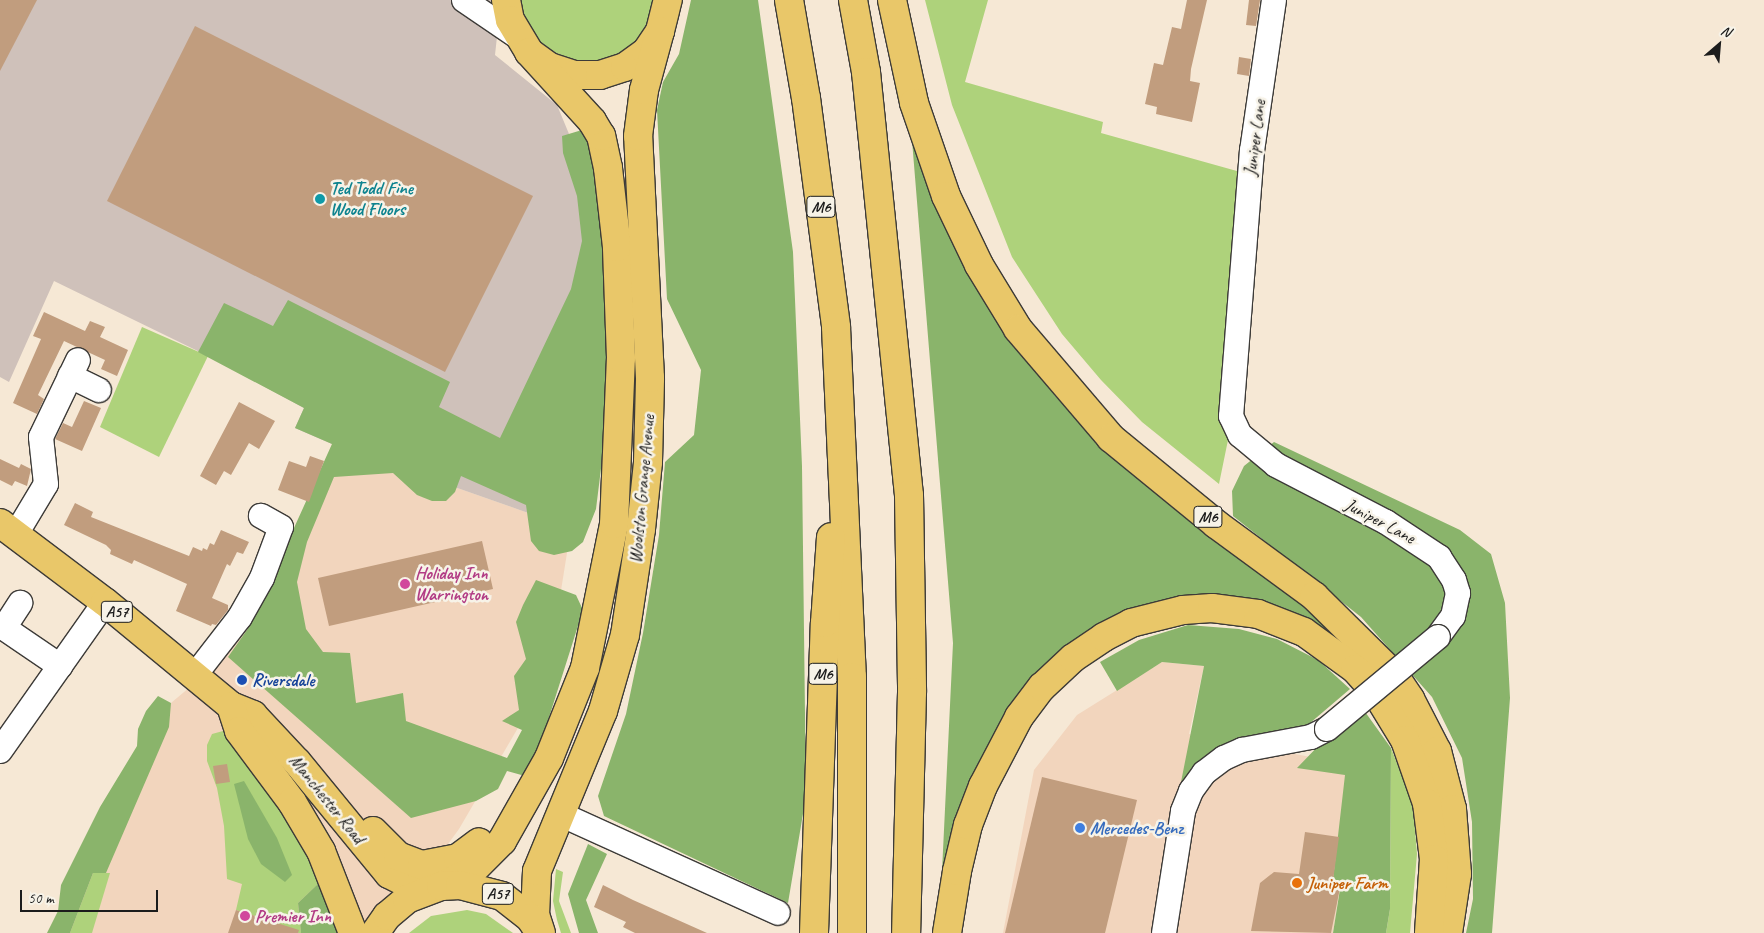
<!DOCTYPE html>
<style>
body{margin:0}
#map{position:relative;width:1764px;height:933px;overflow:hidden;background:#f6e8d5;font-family:Caveat,sans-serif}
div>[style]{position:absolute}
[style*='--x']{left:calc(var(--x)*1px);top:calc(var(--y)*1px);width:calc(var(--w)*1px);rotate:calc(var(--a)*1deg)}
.built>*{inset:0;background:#f2d5bd}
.industrial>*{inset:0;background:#cfc1ba}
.green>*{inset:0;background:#aed27b}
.forest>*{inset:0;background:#8ab46b}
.building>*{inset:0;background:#c19d7e}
.roads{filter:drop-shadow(1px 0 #3d3b38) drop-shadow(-1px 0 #3d3b38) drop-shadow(0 1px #3d3b38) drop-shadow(0 -1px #3d3b38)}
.minor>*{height:24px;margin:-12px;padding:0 12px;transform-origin:12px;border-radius:12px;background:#fff}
.major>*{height:28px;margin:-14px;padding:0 14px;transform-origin:14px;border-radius:14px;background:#e9c769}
.highway>*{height:28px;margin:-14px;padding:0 14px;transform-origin:14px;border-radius:14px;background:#e9c769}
.bridges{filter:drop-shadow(1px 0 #3d3b38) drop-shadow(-1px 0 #3d3b38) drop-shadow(0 1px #3d3b38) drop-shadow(0 -1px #3d3b38)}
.minor-bridge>*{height:24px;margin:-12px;padding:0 12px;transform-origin:12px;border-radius:12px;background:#fff}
.dots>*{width:14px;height:14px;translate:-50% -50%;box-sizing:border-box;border:2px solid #f7f3e8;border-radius:50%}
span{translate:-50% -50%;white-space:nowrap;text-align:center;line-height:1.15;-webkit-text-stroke:5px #f7f3e8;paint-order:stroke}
.shield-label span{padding:1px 4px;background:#f7f3e8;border:1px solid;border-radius:4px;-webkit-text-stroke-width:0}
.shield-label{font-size:16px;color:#1c1c1c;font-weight:700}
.street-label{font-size:18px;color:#1c1c1c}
.culture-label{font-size:18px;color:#0d838f;font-weight:700}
.left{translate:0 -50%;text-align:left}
.hotel-label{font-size:18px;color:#b23c85;font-weight:700}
.transit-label{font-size:18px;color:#164399;font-weight:700}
.shop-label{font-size:18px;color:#366cbe;font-weight:700}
.food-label{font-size:18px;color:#c56008;font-weight:700}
.north{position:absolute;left:1694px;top:20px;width:50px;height:50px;-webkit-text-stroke:4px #f7f3e8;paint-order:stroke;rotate:27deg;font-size:14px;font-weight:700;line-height:20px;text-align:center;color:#1c1c1c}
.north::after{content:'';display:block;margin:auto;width:18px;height:22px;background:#1c1c1c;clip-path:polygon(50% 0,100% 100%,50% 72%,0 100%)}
.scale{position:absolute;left:20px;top:890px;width:138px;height:22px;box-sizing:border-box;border:2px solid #1c1c1c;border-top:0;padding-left:6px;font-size:15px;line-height:18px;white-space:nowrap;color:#1c1c1c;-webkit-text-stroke:4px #f7f3e8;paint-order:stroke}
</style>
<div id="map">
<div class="built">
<div style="clip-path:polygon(332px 444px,571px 528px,547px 678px,459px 829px,383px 933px,47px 933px,171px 703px,222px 660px,293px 546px)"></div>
<div style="clip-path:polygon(1162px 662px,1204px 666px,1189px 734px,1358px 766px,1333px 933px,1003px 933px,1034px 770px,1077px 715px)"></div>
</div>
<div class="industrial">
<div style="clip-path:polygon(0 0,501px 0,495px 55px,557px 105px,591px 187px,571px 528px,332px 444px,295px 428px,304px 408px,208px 356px,54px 281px,9px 382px,0 377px)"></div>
</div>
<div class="green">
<div style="clip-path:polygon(520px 0,656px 0,648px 28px,636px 44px,619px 55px,601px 62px,583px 63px,548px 50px,535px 37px,525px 22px)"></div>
<div style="clip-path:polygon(925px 0,988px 0,965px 82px,1103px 122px,1101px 133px,1244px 173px,1228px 440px,1219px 484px,1142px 422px,1101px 380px,1062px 334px,1012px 257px,952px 105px)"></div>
<div style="clip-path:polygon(142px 327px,208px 356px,159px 457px,100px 427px)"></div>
<div style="clip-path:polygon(223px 731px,230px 733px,272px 785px,321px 881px,298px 903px,301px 933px,273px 933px,276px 923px,236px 910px,242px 884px,227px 879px,224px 826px,217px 788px,207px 761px,207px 745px,212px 734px)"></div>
<div style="clip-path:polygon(1391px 748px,1413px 804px,1417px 854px,1410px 933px,1386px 933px,1390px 909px)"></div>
<div style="clip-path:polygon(556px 869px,563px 872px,559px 901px,571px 933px,561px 933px,557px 920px,553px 901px)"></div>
<div style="clip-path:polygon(93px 873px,110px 873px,92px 933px,70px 933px)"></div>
<div style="clip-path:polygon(467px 910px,486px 914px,513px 933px,409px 933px,431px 916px)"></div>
</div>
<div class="forest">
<div style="clip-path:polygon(691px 0,758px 0,793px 252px,802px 466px,806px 796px,788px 903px,604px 816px,598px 796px,626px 714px,643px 633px,659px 535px,665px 462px,694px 435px,701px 370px,667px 299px,657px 110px,663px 82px,679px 54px)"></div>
<div style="clip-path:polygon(911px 128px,996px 316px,1056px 397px,1135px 475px,1315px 614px,1354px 657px,1216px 598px,1032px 681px,941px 892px,953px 643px)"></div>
<div style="clip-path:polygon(582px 130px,595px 157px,606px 238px,610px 396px,596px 509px,583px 542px,572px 551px,554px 555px,539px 551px,531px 541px,526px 505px,461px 476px,455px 492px,446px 501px,432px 501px,417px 495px,393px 473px,334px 477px,307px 542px,297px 582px,306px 629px,323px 652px,350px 653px,356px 703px,403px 693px,406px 721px,507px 758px,522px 730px,502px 721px,519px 710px,514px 676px,526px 659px,516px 622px,523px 605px,536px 580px,576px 595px,583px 610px,545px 730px,525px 776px,507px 771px,498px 789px,476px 801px,411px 818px,228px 657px,247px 630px,260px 603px,332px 444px,295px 428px,304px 408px,198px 352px,224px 303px,273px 326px,288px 300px,450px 382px,439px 407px,500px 438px,571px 289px,582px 241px,577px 196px,563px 153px,562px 136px)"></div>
<div style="clip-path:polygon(1274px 442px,1460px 530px,1491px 554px,1505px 603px,1510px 698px,1492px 933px,1466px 933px,1473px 899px,1472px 822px,1462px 758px,1432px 697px,1361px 617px,1233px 516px,1232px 491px,1244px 466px)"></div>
<div style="clip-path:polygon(1188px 625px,1239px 629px,1277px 639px,1318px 660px,1350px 689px,1303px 729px,1210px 752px,1181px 782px,1204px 666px,1162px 662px,1117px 691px,1100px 662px,1139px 640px)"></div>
<div style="clip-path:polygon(158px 696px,171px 703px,169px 727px,106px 873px,93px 873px,70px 933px,47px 933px,58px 911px,61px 885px,100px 807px,137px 746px,138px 729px,146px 711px)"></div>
<div style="clip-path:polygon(1363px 709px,1391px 748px,1390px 909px,1386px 933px,1333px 933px,1340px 889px,1332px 888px,1345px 775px,1297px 768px,1322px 742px)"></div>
<div style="clip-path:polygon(244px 781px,277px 838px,292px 875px,285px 882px,261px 864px,248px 839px,234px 784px)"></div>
<div style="clip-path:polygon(588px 844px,607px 854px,586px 900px,598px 933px,579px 933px,568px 894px)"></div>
<div style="clip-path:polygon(321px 881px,339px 933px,301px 933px,298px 903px)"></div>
</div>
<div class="building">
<div style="clip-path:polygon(0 0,37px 0,0 71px)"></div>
<div style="clip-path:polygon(1187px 0,1207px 0,1191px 69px,1190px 81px,1200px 83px,1192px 122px,1156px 114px,1157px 107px,1145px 104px,1154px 63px,1163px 65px,1172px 27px,1181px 29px)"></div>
<div style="clip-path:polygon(1249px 0,1260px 0,1256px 26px,1246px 25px)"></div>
<div style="clip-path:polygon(195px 26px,533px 196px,445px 372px,107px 201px)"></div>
<div style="clip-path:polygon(1239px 57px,1251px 59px,1249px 76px,1237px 74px)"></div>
<div style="clip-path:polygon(44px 312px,85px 331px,90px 321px,105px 327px,100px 337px,128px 350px,117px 376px,101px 369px,105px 360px,64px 341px,38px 395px,44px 399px,37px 414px,13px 403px,41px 339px,33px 336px)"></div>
<div style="clip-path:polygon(84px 401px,101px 408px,82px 451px,55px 439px,63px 423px,72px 427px)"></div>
<div style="clip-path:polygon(239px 402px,275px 421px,259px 449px,249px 443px,231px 475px,224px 471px,216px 485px,200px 476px)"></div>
<div style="clip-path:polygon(310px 456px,324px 461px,309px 502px,278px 490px,289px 461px,306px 467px)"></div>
<div style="clip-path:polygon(0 459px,19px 468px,21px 464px,31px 469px,27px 486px,15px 481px,12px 486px,0 480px)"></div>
<div style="clip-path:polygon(75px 503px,93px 512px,91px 517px,189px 556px,193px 547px,202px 551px,203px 548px,207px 550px,210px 543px,214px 545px,221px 530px,249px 542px,243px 554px,237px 552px,230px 566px,227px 564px,212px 598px,228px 605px,228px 610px,216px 625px,212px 624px,211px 626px,176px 611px,187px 584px,134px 560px,132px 564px,110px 554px,111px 550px,106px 545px,64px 525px)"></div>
<div style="clip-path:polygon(482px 541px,493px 589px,329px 626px,318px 578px)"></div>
<div style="clip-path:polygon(227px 764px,230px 782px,216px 784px,213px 766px)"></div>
<div style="clip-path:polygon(1042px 777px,1137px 800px,1105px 933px,1005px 933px)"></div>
<div style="clip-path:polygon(1305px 832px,1339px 837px,1332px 888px,1340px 888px,1331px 933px,1251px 931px,1260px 883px,1274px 872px,1299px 874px)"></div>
<div style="clip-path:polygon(603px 885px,633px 900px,707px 933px,635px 933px,623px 927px,626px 922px,594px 907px)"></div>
<div style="clip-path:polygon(236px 910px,299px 930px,298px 933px,228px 933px)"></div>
</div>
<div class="roads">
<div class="minor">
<div style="--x:464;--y:0;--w:65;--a:34.4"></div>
<div style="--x:1274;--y:0;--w:152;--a:98.3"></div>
<div style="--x:1252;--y:150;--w:267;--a:94.5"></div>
<div style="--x:1231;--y:416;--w:21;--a:65"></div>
<div style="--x:1240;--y:435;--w:47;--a:39.8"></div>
<div style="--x:1276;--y:465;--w:124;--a:27.4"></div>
<div style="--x:1386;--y:522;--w:64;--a:33.4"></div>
<div style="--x:1439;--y:557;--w:27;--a:57"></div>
<div style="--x:1454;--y:580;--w:14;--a:73"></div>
<div style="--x:1458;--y:593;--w:24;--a:102"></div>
<div style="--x:1453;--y:616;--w:26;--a:126"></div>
<div style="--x:70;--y:376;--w:32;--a:26"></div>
<div style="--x:16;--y:534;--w:58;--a:-59"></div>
<div style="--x:46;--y:484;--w:47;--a:-96.1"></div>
<div style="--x:41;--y:437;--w:85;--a:-64.3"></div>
<div style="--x:0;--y:625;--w:5;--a:37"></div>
<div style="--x:4;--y:628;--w:30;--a:-57"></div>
<div style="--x:4;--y:628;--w:68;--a:34.2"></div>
<div style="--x:195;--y:675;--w:73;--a:-52.2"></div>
<div style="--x:240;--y:617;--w:45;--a:-60.6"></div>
<div style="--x:262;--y:578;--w:54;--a:-69.6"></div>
<div style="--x:281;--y:527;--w:23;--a:-151"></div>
<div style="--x:0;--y:751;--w:182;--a:-54.8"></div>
<div style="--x:560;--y:814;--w:239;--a:24.4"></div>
<div style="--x:1164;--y:933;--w:123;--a:-81.1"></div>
<div style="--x:1183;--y:811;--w:22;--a:-68"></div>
<div style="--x:1191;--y:791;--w:22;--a:-54"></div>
<div style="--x:1204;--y:773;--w:25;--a:-37"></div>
<div style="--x:1224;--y:758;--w:20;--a:-24"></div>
<div style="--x:1242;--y:750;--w:70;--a:-10.7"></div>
<div style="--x:1311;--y:737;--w:18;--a:-27"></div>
</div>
<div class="major">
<div style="--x:506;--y:0;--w:20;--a:79"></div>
<div style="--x:510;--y:20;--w:37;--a:59"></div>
<div style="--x:529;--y:52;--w:26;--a:36"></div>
<div style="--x:550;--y:67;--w:25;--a:18"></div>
<div style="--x:574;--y:75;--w:26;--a:0"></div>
<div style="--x:600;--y:75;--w:26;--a:-18"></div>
<div style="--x:625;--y:67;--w:26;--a:-36"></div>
<div style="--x:646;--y:52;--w:25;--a:-56"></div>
<div style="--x:660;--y:31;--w:32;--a:-76"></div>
<div style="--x:0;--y:523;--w:131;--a:37"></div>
<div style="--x:105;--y:602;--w:163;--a:39.5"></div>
<div style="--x:231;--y:706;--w:24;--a:22"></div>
<div style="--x:253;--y:715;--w:64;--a:46.9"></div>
<div style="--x:297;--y:762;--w:145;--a:50.6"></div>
<div style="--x:389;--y:874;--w:38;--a:27"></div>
<div style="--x:231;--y:706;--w:26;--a:72"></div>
<div style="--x:239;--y:731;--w:89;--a:53.3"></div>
<div style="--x:292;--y:802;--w:57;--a:59.4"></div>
<div style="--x:321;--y:851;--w:88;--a:68.7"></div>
<div style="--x:373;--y:831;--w:35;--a:45"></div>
<div style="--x:398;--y:856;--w:26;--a:21"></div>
<div style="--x:422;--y:865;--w:37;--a:-11"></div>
<div style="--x:458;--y:858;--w:26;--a:-37"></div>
<div style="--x:441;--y:886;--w:33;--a:-25"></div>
<div style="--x:471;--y:872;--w:44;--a:-45"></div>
<div style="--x:502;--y:841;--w:95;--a:-60.5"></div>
<div style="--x:549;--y:758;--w:97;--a:-68.2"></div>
<div style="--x:585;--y:668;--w:147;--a:-78.6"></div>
<div style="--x:614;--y:524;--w:166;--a:-87.6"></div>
<div style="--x:621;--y:358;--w:111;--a:-92.1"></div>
<div style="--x:617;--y:247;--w:80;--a:-96.5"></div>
<div style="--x:608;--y:168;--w:33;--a:-102"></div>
<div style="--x:601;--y:136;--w:17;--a:-121"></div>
<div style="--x:592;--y:121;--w:93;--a:-132.4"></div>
<div style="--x:541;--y:933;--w:19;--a:-108"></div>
<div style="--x:535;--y:915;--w:44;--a:-87.4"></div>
<div style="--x:537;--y:871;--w:173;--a:-67.6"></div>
<div style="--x:603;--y:711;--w:79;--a:-73.9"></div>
<div style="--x:625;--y:635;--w:107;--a:-81.4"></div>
<div style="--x:641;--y:529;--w:67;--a:-84"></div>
<div style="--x:648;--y:462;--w:84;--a:-88.6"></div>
<div style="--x:650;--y:378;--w:242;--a:-92.8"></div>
<div style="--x:638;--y:136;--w:46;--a:-82.6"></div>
<div style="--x:644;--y:90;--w:61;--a:-74.8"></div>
</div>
<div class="highway">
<div style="--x:789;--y:0;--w:99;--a:80.2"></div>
<div style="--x:806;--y:98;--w:231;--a:82.5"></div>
<div style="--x:836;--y:327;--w:350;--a:87.4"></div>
<div style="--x:852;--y:677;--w:256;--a:90"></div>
<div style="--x:853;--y:0;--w:73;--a:79.8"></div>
<div style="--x:866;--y:72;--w:425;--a:84.2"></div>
<div style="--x:909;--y:495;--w:197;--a:89.1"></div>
<div style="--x:912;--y:692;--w:241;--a:91.4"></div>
<div style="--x:892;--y:0;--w:105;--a:77.9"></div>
<div style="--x:914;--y:103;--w:98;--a:71"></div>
<div style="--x:946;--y:196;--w:76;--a:64.4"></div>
<div style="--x:979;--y:265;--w:75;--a:58.6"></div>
<div style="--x:1018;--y:329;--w:143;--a:49.5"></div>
<div style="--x:1111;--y:438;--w:136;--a:39.3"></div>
<div style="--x:1216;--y:524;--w:122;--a:36.3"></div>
<div style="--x:1314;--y:596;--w:112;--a:44.6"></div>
<div style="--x:1394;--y:675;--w:29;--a:56"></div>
<div style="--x:1410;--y:699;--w:59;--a:62.6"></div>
<div style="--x:1437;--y:751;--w:60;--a:75.5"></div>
<div style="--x:1452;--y:809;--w:65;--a:85.6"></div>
<div style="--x:1457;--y:874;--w:60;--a:98.7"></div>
<div style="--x:375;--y:933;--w:21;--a:-55"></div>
<div style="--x:387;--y:916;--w:26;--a:-40"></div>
<div style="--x:407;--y:899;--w:36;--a:-21"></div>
<div style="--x:441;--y:886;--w:19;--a:-3"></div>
<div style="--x:460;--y:885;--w:43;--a:14.7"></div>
<div style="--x:502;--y:896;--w:36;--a:38"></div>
<div style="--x:530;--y:918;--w:18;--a:56"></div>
<div style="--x:814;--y:933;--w:310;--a:-88"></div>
<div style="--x:825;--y:623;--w:86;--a:-86"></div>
<div style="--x:947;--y:933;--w:63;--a:-80.8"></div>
<div style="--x:957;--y:871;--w:47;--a:-76.6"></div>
<div style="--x:968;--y:825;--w:42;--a:-69"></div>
<div style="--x:983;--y:786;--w:78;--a:-62.4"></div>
<div style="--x:1019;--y:717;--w:38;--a:-53"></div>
<div style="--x:1042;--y:687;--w:42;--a:-43.1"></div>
<div style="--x:1073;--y:658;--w:37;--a:-34"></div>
<div style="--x:1104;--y:637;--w:30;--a:-27"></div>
<div style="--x:1131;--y:623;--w:54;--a:-14"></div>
<div style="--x:1183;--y:610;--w:29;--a:-4"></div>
<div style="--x:1212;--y:608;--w:46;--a:7.4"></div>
<div style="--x:1258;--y:614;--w:49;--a:21.4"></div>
<div style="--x:1304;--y:632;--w:63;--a:36"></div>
<div style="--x:1355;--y:669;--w:30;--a:48"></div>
<div style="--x:1375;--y:691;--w:57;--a:58.5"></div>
<div style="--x:1405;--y:740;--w:67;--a:70.8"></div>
<div style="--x:1427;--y:803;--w:56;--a:82.9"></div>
<div style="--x:1434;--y:859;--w:74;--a:93.9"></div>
</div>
</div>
<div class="bridges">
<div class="minor-bridge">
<div style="--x:1327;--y:729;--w:144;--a:-39.7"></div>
</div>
</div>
<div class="dots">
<div style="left:320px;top:199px;background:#0f9aa8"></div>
<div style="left:405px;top:584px;background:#d1479c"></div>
<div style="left:242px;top:680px;background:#1a4fb4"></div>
<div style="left:1080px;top:828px;background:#3f7fe0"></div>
<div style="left:1297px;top:883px;background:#e8710a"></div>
<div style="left:245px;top:916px;background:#d1479c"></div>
</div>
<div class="shield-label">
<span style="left:821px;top:207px">M6</span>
<span style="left:1208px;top:517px">M6</span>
<span style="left:117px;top:612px">A57</span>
<span style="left:823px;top:674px">M6</span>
<span style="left:498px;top:894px">A57</span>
</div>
<div class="street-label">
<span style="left:1255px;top:138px;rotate:-83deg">Juniper Lane</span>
<span style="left:642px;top:489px;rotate:-85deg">Woolston Grange Avenue</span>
<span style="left:1380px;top:521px;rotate:28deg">Juniper Lane</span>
<span style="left:327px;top:799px;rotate:51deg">Manchester Road</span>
</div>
<div class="culture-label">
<span class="left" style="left:330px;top:199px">Ted Todd Fine<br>Wood Floors</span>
</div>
<div class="hotel-label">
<span class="left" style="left:415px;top:584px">Holiday Inn<br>Warrington</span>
<span class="left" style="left:255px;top:916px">Premier Inn</span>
</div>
<div class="transit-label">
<span class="left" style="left:252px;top:680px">Riversdale</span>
</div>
<div class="shop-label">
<span class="left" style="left:1090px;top:828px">Mercedes-Benz</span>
</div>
<div class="food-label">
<span class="left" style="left:1307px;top:883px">Juniper Farm</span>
</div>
<div class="north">N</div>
<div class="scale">50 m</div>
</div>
